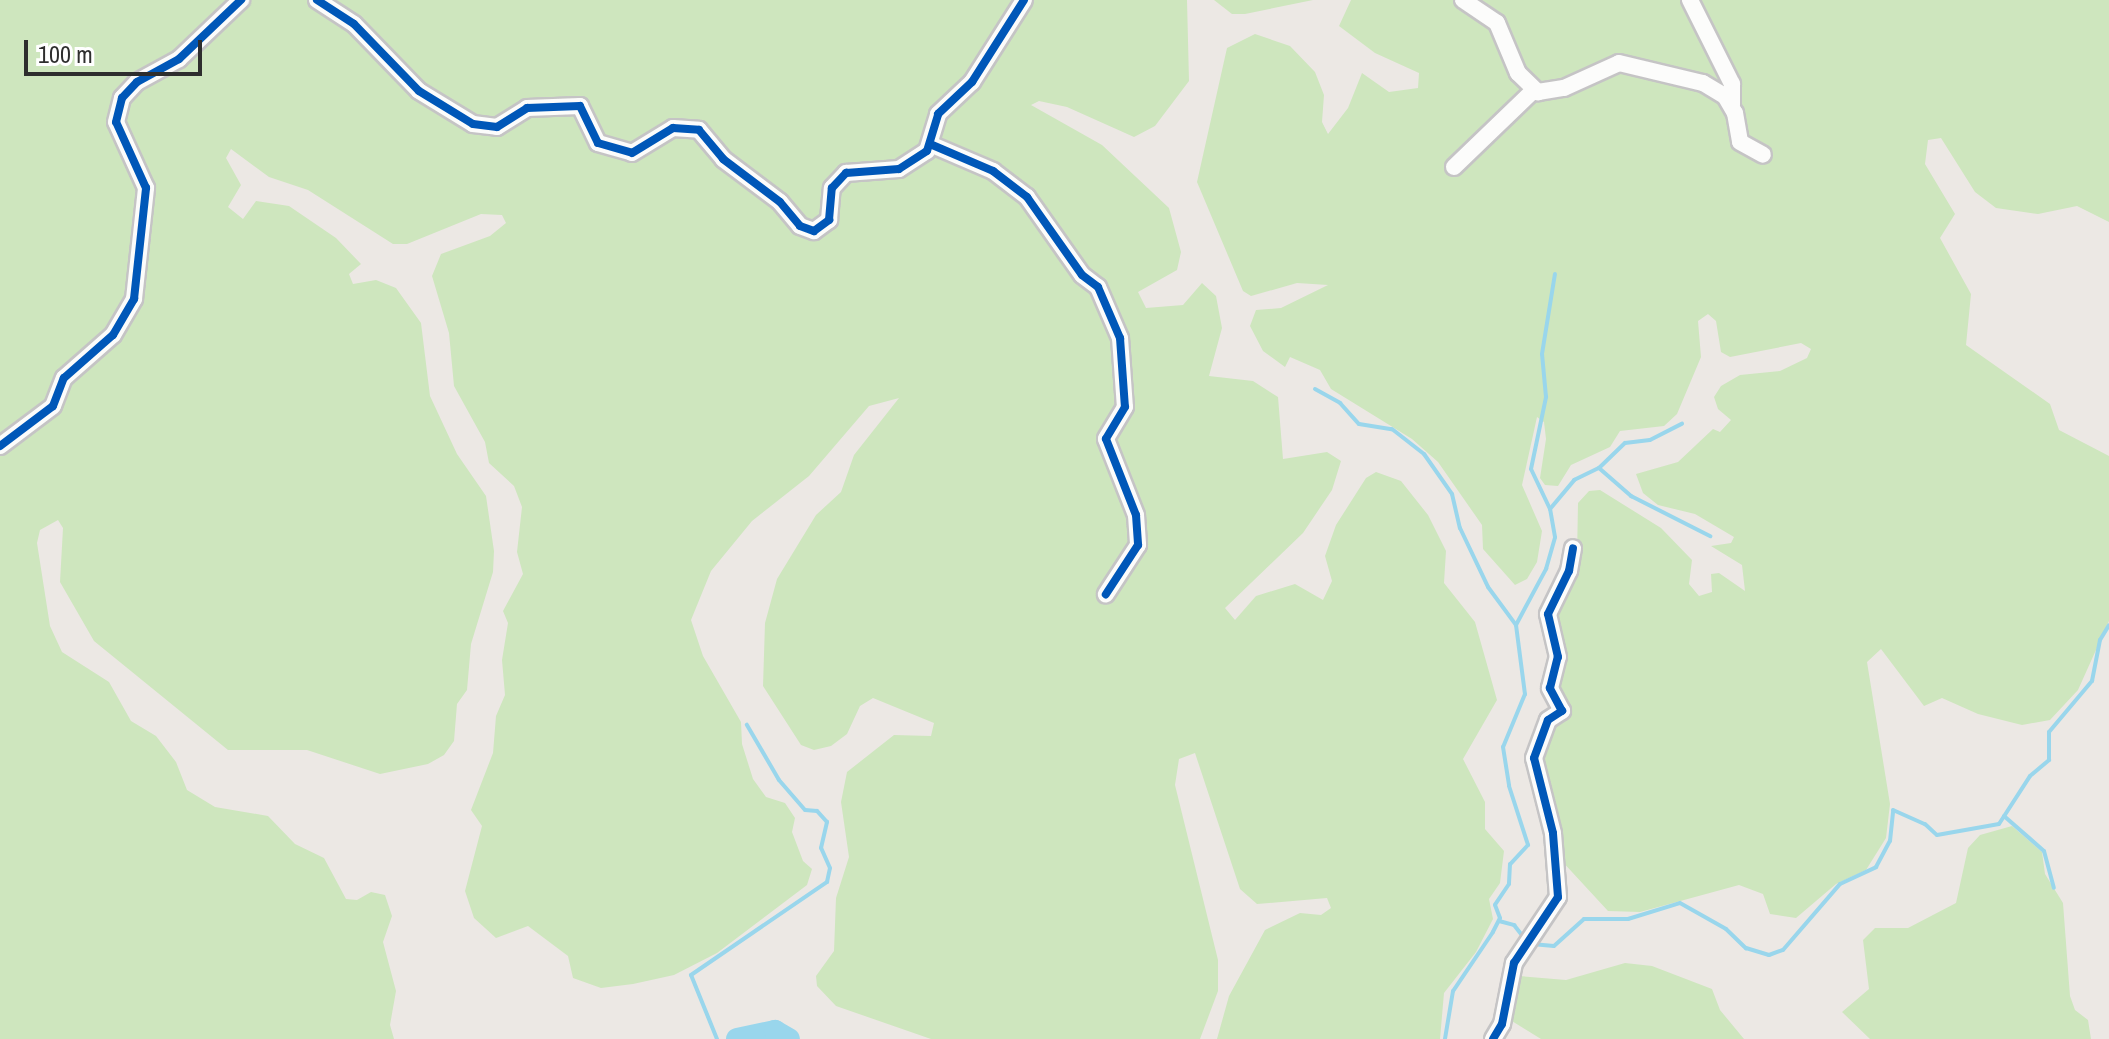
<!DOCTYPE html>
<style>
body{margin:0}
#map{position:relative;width:2109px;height:1039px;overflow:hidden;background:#ece8e4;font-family:"Archivo Narrow",sans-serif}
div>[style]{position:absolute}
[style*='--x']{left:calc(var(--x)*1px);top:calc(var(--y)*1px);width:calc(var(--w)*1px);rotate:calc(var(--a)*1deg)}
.green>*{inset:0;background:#cee6be}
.stream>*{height:4px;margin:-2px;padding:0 2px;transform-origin:2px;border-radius:2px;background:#99d6ec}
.river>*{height:22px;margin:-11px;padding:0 11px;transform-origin:11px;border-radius:11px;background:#99d6ec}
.roads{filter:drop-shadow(2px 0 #c5c4c5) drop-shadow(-2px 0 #c5c4c5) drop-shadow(0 2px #c5c4c5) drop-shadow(0 -2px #c5c4c5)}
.minor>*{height:16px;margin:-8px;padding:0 8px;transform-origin:8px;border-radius:8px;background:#fcfcfb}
.cycleway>*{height:8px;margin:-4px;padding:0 4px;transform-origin:4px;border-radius:4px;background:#0057b8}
span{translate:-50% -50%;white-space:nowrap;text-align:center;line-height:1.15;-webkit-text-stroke:7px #fff;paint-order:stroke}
.scale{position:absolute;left:24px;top:40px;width:178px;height:36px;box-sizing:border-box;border:4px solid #2e2e2e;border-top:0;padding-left:10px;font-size:24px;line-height:28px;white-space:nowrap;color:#2e2e2e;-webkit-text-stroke:6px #fff;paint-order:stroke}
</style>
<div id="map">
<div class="green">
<div style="clip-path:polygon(0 0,1187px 0,1189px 81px,1155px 126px,1134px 137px,1067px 107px,1039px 101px,1031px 105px,1102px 145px,1169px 208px,1181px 252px,1177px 270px,1138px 292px,1146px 308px,1183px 305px,1202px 283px,1216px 296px,1222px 328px,1209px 376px,1253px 381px,1278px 397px,1283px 459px,1327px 452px,1341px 461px,1332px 490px,1303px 533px,1225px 608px,1235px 620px,1256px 596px,1295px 584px,1323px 600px,1332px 581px,1325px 556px,1336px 525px,1366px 478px,1376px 472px,1401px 481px,1428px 515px,1446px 551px,1444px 583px,1475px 622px,1497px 700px,1463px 759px,1485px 802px,1485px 829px,1504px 851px,1500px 883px,1489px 899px,1493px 919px,1476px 952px,1444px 993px,1440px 1039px,1217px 1039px,1229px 996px,1265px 930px,1300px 913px,1321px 915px,1331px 908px,1327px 898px,1257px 904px,1240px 889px,1195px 753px,1179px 759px,1175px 785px,1218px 960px,1218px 991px,1200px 1039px,931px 1039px,836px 1006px,817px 986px,816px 976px,834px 951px,836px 898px,849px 857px,841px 802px,847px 772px,894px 735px,931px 736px,934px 723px,873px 698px,860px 706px,847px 734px,831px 746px,814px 750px,801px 745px,763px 686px,765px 623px,777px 579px,816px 515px,841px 492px,854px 455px,899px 398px,869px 406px,809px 476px,752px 521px,711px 571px,691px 620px,703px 656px,741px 722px,742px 744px,753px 779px,766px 797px,785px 803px,795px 818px,792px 832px,803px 861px,812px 869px,807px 885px,717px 953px,674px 975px,633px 984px,601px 988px,573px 978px,568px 956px,528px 926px,496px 938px,474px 918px,465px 891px,482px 826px,471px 810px,493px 753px,496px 716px,505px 695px,502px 660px,508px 623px,503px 611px,523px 574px,517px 552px,522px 507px,514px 486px,489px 463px,485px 442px,454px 386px,449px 333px,432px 276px,441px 254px,490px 236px,506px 223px,502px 215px,481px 214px,407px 244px,393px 244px,308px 190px,269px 177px,231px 149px,226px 158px,241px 185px,228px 207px,243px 219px,256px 201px,289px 206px,336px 238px,361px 264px,349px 274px,353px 284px,376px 280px,396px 288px,421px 323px,430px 396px,457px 454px,486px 496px,494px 551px,493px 572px,471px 644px,467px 690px,457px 704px,454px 741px,444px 755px,428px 764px,380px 774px,307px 750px,228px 750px,94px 641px,60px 582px,63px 528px,58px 520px,40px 530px,37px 543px,50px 626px,62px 652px,109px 682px,131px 721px,156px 736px,176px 762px,187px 790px,215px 807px,268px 816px,295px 844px,324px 858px,346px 899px,357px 900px,371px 892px,385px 895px,392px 916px,383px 942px,396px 991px,390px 1025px,394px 1039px,0 1039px)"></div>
<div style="clip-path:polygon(1214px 0,1313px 0,1245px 14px,1232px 14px)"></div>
<div style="clip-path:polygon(1351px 0,2109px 0,2109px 222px,2077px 206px,2038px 214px,1996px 208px,1975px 192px,1941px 138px,1928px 140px,1925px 164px,1955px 214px,1940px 238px,1971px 294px,1966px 345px,2050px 404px,2059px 430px,2109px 456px,2109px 621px,2078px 690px,2050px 720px,2022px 725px,1978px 714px,1942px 698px,1924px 706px,1881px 649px,1867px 662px,1890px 804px,1886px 838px,1866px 870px,1836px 884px,1796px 918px,1770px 914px,1763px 894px,1739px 885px,1640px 912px,1608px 911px,1560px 859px,1541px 756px,1557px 693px,1552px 616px,1577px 557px,1578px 503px,1589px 491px,1600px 490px,1661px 528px,1692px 560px,1689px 584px,1699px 596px,1712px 592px,1711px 574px,1719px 573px,1745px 591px,1742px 565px,1711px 546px,1731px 543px,1734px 537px,1695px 514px,1658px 505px,1643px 493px,1636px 474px,1678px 462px,1713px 429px,1720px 432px,1731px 420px,1718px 409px,1714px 397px,1721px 386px,1740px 375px,1780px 371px,1807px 358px,1811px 349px,1801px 343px,1730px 357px,1721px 352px,1716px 321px,1708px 314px,1698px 321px,1701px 357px,1677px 414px,1664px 426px,1620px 431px,1610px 447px,1571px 465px,1558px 486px,1545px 485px,1540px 478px,1546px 439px,1544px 422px,1537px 417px,1522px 485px,1542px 531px,1537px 562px,1527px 579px,1515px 585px,1483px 549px,1482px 525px,1438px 462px,1412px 439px,1331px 389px,1320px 370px,1290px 357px,1285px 367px,1263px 351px,1250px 326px,1256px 310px,1281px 308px,1328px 285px,1297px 283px,1251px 296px,1243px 291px,1197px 182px,1227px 48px,1255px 34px,1290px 46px,1315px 72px,1324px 95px,1322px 122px,1328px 134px,1348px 108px,1362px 73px,1389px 92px,1418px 88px,1419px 73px,1375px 53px,1339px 26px)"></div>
<div style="clip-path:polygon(2012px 826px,2042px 852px,2045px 874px,2063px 903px,2070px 996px,2075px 1010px,2088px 1020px,2091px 1039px,1870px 1039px,1842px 1012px,1869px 989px,1863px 940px,1875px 928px,1908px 928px,1956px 903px,1968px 848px,1980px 835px)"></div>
<div style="clip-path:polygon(1625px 963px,1652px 966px,1712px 989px,1720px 1010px,1744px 1039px,1541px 1039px,1507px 1018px,1519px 976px,1566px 980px)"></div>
</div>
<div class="stream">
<div style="--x:1315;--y:389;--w:29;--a:29"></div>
<div style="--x:1340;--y:403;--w:28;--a:48"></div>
<div style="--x:1359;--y:424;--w:33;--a:9"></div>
<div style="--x:1392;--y:429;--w:41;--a:38"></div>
<div style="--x:1424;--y:454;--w:49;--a:55"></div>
<div style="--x:1452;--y:494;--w:35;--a:77"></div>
<div style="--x:1460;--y:528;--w:65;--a:64.6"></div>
<div style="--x:1488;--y:587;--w:47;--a:53.6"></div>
<div style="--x:1516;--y:625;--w:70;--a:82.6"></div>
<div style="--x:1525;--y:694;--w:57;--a:112.5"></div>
<div style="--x:1503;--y:747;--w:39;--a:81"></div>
<div style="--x:1509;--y:786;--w:62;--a:72.1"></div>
<div style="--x:1528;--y:845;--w:26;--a:133"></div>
<div style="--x:1510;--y:864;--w:20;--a:93"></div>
<div style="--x:1509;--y:884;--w:25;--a:124"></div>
<div style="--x:1495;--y:905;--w:14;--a:69"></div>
<div style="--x:1500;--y:918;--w:16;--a:117"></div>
<div style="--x:1493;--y:932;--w:71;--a:124.1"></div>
<div style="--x:1453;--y:991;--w:49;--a:99.5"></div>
<div style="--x:1599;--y:468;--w:36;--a:-44"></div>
<div style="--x:1625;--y:443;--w:25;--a:-7"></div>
<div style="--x:1650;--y:440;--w:36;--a:-27"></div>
<div style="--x:1550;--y:509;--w:38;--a:-50"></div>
<div style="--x:1574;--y:480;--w:28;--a:-26"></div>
<div style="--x:1599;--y:468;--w:43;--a:41.2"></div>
<div style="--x:1631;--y:496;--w:89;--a:26.9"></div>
<div style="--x:1516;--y:625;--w:64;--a:-61.8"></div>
<div style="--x:1546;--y:569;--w:33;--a:-74"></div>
<div style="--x:1555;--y:537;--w:28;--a:-100"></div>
<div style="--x:1550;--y:509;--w:44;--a:-115.4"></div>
<div style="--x:1531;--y:469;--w:74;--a:-78.2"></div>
<div style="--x:1546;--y:397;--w:43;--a:-95.3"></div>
<div style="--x:1542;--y:354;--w:81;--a:-80.8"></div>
<div style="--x:2004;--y:816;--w:53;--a:41.2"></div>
<div style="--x:2044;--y:851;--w:38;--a:75"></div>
<div style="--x:1499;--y:921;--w:16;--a:15"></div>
<div style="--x:1514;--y:925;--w:18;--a:52"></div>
<div style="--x:1532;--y:944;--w:22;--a:5"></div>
<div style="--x:1554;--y:946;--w:40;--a:-42"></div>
<div style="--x:1584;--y:919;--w:44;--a:0"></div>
<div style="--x:1628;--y:919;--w:54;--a:-17.1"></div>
<div style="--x:1680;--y:903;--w:53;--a:29.5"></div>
<div style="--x:1726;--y:929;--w:28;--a:44"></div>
<div style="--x:1746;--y:948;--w:24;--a:17"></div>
<div style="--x:1769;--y:955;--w:15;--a:-20"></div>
<div style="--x:1783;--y:950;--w:87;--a:-49.2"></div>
<div style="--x:1840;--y:884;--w:40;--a:-25"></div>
<div style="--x:1876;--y:867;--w:30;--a:-62"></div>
<div style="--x:1890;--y:841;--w:31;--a:-84"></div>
<div style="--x:1893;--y:810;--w:35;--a:24"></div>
<div style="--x:1925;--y:824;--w:16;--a:43"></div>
<div style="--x:1937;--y:835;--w:63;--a:-10.1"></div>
<div style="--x:1999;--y:824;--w:57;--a:-57.1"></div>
<div style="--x:2030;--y:776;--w:25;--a:-40"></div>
<div style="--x:2049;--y:760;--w:28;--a:-90"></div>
<div style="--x:2049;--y:732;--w:67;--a:-49.9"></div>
<div style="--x:2092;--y:681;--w:42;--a:-79"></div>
<div style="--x:2100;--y:640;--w:17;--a:-59"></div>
<div style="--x:717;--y:1039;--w:69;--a:-112.1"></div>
<div style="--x:691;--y:975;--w:165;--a:-34.4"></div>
<div style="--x:827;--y:882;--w:14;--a:-78"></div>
<div style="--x:830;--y:868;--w:22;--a:-114"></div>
<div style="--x:821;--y:848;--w:27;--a:-77"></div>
<div style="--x:827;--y:822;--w:15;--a:-132"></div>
<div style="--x:817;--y:811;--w:12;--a:-175"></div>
<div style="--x:805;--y:810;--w:40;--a:-131"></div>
<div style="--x:779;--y:780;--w:64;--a:-120.2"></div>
</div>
<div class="river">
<div style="--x:737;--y:1039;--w:39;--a:-12"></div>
<div style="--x:775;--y:1031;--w:16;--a:30"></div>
</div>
<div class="roads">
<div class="minor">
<div style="--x:317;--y:0;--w:44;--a:33"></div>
<div style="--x:354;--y:24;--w:93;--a:45.9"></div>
<div style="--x:419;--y:91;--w:63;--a:31.4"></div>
<div style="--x:473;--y:124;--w:24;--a:7"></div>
<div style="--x:497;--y:127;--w:36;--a:-32"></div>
<div style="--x:527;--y:108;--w:53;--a:-2.2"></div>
<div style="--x:580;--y:106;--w:41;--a:64.1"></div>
<div style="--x:598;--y:143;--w:35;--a:16"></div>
<div style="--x:632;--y:153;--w:48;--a:-31.4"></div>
<div style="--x:673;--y:128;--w:26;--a:4"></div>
<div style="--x:699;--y:130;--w:38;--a:50"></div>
<div style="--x:723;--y:159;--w:71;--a:37"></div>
<div style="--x:780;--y:202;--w:31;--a:50"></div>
<div style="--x:800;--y:226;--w:15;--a:20"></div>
<div style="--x:814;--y:231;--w:19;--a:-36"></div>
<div style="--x:829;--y:220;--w:32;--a:-85"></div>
<div style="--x:832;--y:188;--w:21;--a:-47"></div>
<div style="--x:846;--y:173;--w:53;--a:-4.3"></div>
<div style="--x:899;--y:169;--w:33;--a:-33"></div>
<div style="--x:927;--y:151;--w:39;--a:-73"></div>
<div style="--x:938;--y:114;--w:47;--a:-43.3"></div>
<div style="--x:972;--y:82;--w:97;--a:-57.6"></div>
<div style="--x:1463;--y:0;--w:41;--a:34.1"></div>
<div style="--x:1497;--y:23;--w:54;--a:67.2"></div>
<div style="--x:1518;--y:73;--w:28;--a:44"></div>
<div style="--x:1538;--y:92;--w:26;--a:-9"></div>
<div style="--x:1564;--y:88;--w:60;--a:-24.4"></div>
<div style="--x:1619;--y:63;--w:86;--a:13.4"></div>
<div style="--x:1703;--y:83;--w:26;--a:31"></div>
<div style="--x:1725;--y:96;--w:20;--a:60"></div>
<div style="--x:1735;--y:113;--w:29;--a:80"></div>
<div style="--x:1740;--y:142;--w:26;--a:29"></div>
<div style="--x:1690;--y:0;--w:94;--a:63.4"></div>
<div style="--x:1732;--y:84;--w:21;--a:90"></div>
<div style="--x:930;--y:144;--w:69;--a:23.2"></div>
<div style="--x:993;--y:171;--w:43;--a:37.4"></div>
<div style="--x:1027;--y:197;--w:95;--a:54.8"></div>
<div style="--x:1082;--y:275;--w:20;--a:37"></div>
<div style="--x:1098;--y:287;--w:56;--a:66.7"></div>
<div style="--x:1120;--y:338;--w:69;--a:85.9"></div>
<div style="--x:1125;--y:407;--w:37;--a:121"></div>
<div style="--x:1106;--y:439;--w:82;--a:68.5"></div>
<div style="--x:1136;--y:515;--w:30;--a:86"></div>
<div style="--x:1138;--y:545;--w:59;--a:123.1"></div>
<div style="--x:1454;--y:167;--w:111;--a:-43.9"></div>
<div style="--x:0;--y:446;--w:66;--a:-37"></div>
<div style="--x:53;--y:406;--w:30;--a:-69"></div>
<div style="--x:64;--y:378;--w:65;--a:-41.3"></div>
<div style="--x:113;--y:335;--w:42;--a:-59.7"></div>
<div style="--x:134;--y:299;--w:112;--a:-83.8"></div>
<div style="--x:146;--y:188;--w:72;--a:-114.4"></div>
<div style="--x:116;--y:122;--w:25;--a:-76"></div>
<div style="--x:122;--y:98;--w:22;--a:-47"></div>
<div style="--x:137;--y:82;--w:48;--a:-28.7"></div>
<div style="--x:179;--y:59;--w:86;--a:-43.6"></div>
<div style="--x:1493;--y:1039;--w:17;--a:-59"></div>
<div style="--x:1502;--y:1024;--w:62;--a:-78.9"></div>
<div style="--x:1514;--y:963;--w:79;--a:-56.3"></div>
<div style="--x:1558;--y:897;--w:64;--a:-94.5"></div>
<div style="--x:1553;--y:833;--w:77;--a:-104.2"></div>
<div style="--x:1534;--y:758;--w:40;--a:-69.8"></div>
<div style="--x:1548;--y:720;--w:17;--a:-33"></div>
<div style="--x:1562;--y:711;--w:26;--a:-118"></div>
<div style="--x:1550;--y:688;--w:32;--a:-76"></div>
<div style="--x:1558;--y:657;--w:44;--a:-103.1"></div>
<div style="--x:1548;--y:614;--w:48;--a:-64"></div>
<div style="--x:1569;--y:571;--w:23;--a:-80"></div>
</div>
</div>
<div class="cycleway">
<div style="--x:317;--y:0;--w:44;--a:33"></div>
<div style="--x:354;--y:24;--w:93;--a:45.9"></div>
<div style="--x:419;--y:91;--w:63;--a:31.4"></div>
<div style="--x:473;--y:124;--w:24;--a:7"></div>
<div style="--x:497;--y:127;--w:36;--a:-32"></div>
<div style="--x:527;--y:108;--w:53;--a:-2.2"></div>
<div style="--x:580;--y:106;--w:41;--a:64.1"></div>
<div style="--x:598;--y:143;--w:35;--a:16"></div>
<div style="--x:632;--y:153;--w:48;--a:-31.4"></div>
<div style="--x:673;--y:128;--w:26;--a:4"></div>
<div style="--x:699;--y:130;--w:38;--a:50"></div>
<div style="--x:723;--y:159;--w:71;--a:37"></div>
<div style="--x:780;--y:202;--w:31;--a:50"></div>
<div style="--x:800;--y:226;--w:15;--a:20"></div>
<div style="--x:814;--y:231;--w:19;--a:-36"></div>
<div style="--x:829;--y:220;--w:32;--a:-85"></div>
<div style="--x:832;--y:188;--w:21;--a:-47"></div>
<div style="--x:846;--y:173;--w:53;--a:-4.3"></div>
<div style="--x:899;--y:169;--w:33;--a:-33"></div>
<div style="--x:927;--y:151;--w:39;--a:-73"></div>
<div style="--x:938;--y:114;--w:47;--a:-43.3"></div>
<div style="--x:972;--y:82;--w:97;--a:-57.6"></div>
<div style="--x:930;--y:144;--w:69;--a:23.2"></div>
<div style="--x:993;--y:171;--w:43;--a:37.4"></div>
<div style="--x:1027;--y:197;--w:95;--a:54.8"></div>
<div style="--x:1082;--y:275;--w:20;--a:37"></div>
<div style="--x:1098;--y:287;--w:56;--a:66.7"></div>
<div style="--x:1120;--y:338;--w:69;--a:85.9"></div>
<div style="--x:1125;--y:407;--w:37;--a:121"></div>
<div style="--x:1106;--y:439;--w:82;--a:68.5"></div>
<div style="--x:1136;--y:515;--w:30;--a:86"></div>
<div style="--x:1138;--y:545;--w:59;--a:123.1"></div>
<div style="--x:0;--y:446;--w:66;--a:-37"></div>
<div style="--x:53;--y:406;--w:30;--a:-69"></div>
<div style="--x:64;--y:378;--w:65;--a:-41.3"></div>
<div style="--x:113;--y:335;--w:42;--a:-59.7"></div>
<div style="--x:134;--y:299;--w:112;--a:-83.8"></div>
<div style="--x:146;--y:188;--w:72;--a:-114.4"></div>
<div style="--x:116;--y:122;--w:25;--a:-76"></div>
<div style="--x:122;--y:98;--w:22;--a:-47"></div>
<div style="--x:137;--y:82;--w:48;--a:-28.7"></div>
<div style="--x:179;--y:59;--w:86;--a:-43.6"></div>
<div style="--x:1493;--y:1039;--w:17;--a:-59"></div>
<div style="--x:1502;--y:1024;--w:62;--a:-78.9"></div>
<div style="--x:1514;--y:963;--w:79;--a:-56.3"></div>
<div style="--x:1558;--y:897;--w:64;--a:-94.5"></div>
<div style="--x:1553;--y:833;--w:77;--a:-104.2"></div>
<div style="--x:1534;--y:758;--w:40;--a:-69.8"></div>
<div style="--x:1548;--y:720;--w:17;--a:-33"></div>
<div style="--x:1562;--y:711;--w:26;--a:-118"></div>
<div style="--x:1550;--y:688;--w:32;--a:-76"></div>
<div style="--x:1558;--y:657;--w:44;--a:-103.1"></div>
<div style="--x:1548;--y:614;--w:48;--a:-64"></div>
<div style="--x:1569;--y:571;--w:23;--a:-80"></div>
</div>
<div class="scale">100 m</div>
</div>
